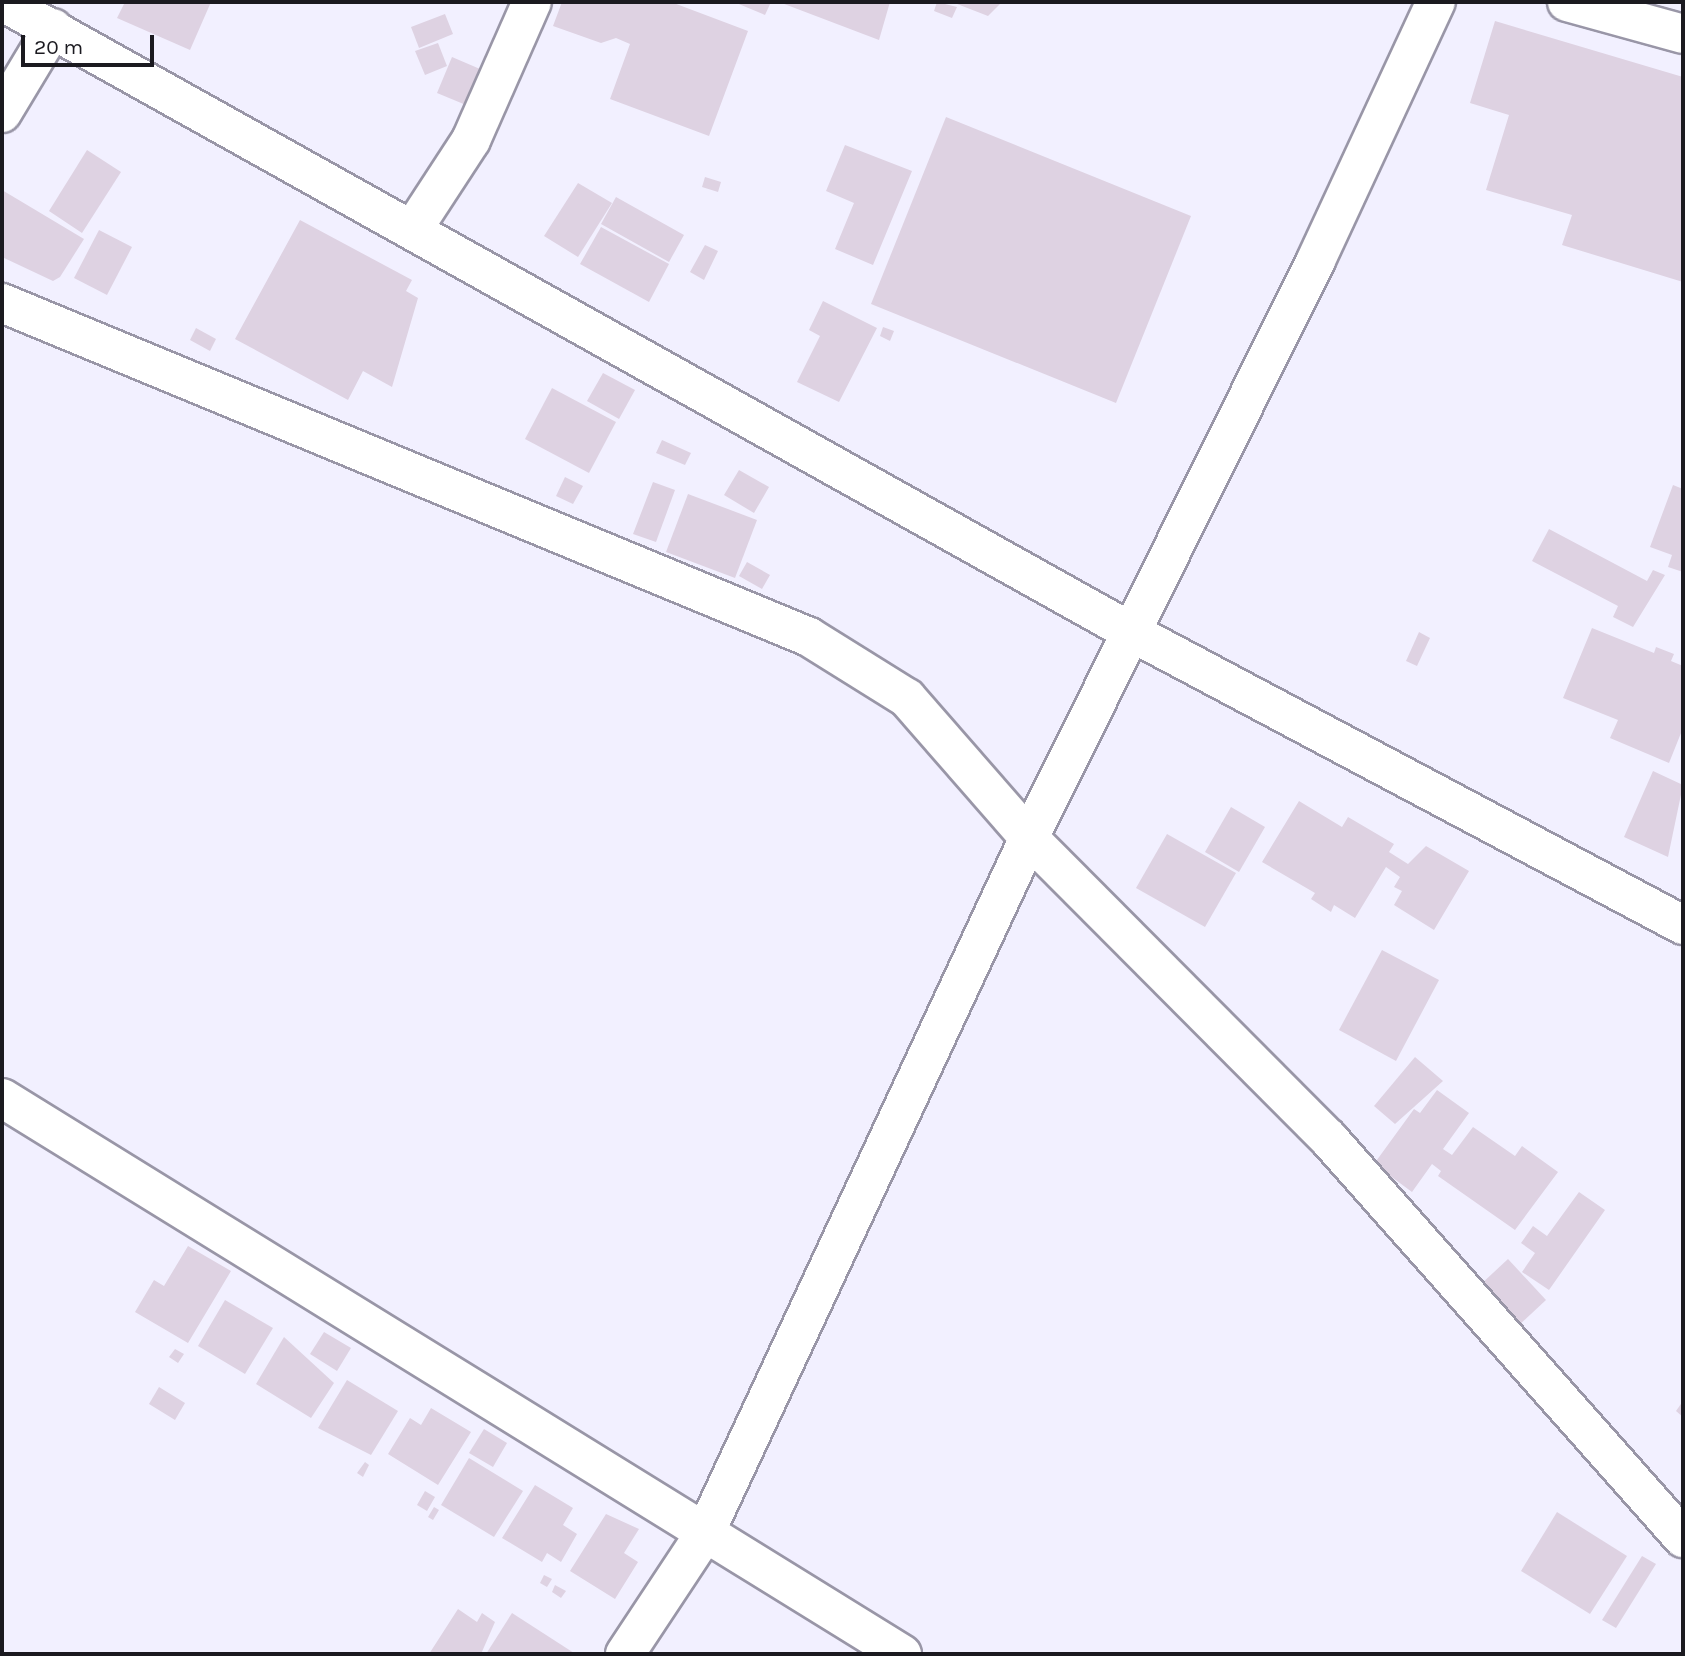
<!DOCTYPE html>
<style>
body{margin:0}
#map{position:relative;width:1685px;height:1656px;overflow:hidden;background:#f2f0ff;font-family:Karla,sans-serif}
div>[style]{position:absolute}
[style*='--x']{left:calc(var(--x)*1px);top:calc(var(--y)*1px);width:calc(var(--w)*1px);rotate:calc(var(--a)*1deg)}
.building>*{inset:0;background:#ded2e2}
.roads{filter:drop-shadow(2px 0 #9996a7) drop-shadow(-2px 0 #9996a7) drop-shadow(0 2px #9996a7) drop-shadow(0 -2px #9996a7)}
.minor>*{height:38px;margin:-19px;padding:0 19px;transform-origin:19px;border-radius:19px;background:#fff}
.tertiary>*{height:38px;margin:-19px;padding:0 19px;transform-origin:19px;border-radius:19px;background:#fff}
span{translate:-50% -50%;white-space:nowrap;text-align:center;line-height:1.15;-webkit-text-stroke:5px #fff;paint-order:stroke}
.frame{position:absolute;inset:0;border:4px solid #1b1a20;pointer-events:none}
.scale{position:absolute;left:21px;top:35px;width:133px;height:32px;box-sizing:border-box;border:4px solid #1b1a20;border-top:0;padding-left:9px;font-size:21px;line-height:24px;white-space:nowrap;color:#1b1a20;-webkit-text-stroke:5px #fff;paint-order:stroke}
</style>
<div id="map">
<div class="building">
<div style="clip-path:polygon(125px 2px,211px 2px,190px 50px,117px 18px)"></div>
<div style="clip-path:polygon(562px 2px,671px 2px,748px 31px,709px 136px,610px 99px,630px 44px,616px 38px,601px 43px,553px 26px)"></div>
<div style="clip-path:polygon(734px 2px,771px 2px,765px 15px)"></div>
<div style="clip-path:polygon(779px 2px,890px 2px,879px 40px)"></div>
<div style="clip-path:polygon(937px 2px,957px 7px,952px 18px,934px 11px)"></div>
<div style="clip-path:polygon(952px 2px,1002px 2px,988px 16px)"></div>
<div style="clip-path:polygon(445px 14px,453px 34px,419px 48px,411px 27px)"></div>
<div style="clip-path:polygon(1495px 21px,1683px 77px,1683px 282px,1562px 245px,1572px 215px,1486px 190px,1509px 115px,1470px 103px)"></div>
<div style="clip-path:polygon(438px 43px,447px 66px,425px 75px,415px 51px)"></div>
<div style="clip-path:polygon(452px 57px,480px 69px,466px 105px,437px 93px)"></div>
<div style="clip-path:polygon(946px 117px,1191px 216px,1116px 403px,871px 304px)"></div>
<div style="clip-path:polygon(845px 145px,912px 171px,873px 265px,835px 249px,854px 203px,826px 191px)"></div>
<div style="clip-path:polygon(87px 150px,121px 172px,82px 233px,49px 211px)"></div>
<div style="clip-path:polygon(705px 177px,721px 182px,718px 192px,702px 187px)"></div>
<div style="clip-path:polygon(578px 183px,612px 203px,578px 257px,544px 236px)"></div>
<div style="clip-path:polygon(2px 190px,84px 239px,60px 277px,53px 281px,2px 257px)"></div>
<div style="clip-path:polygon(616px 197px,684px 235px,669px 262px,601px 224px)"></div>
<div style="clip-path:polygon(300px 220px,412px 280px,406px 291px,418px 298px,392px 387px,363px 371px,348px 400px,235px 339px)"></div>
<div style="clip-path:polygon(601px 227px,669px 264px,649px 302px,580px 264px)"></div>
<div style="clip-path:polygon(99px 230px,132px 247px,107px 295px,74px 278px)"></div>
<div style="clip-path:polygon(705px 245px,718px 251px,704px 280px,690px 272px)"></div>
<div style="clip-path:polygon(823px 301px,877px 328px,839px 402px,797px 382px,820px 336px,809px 330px)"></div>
<div style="clip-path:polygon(883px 327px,894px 331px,890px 341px,880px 336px)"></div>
<div style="clip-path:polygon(196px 328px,216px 339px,210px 351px,190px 340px)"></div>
<div style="clip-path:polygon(603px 373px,635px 390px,619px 419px,587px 401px)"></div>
<div style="clip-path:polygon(552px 388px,616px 422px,589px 473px,525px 439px)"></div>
<div style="clip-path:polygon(662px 440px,691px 453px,685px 465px,656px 453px)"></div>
<div style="clip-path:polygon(739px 470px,769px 487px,754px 513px,724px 495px)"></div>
<div style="clip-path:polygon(565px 477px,583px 486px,573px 504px,556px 496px)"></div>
<div style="clip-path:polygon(653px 482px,675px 490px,656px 542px,633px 534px)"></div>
<div style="clip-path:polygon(1673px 485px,1683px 489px,1683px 572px,1668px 567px,1672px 555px,1650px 547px)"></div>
<div style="clip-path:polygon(688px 494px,757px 520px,735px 578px,666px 552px)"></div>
<div style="clip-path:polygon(1549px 529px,1647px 581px,1653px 570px,1665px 575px,1633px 627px,1613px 617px,1618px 606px,1532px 561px)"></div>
<div style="clip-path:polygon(747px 562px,770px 575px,762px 589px,739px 576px)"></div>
<div style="clip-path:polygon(1592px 628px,1654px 653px,1656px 647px,1674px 654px,1671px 661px,1683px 666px,1683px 728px,1669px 763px,1610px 738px,1618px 720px,1563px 698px)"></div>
<div style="clip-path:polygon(1419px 632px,1430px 638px,1417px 666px,1406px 661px)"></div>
<div style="clip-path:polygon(1653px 771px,1683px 785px,1668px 857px,1624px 837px)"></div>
<div style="clip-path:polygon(1299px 801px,1342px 827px,1348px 817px,1394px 844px,1389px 852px,1408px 864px,1426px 846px,1469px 871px,1434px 930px,1394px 905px,1402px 891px,1394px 887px,1400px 877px,1386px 867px,1355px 918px,1334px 905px,1331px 912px,1311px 899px,1315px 893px,1262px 862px)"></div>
<div style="clip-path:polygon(1231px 807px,1265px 827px,1239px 872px,1205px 852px)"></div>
<div style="clip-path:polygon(1167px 834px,1236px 873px,1205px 927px,1136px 888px)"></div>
<div style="clip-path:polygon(1382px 950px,1439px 980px,1396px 1061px,1339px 1030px)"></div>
<div style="clip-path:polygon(1415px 1057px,1443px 1081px,1395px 1124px,1374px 1106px)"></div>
<div style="clip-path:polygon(1437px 1090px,1469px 1113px,1443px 1149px,1452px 1155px,1473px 1127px,1515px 1156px,1522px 1146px,1558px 1172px,1515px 1230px,1438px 1176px,1441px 1171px,1432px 1164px,1412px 1192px,1374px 1164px,1414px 1109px,1420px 1113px)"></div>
<div style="clip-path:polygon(1579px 1192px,1605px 1210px,1549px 1290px,1522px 1272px,1535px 1253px,1521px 1243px,1533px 1226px,1547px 1236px)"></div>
<div style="clip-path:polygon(188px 1246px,231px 1271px,188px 1343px,135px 1312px,154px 1280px,164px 1286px)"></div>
<div style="clip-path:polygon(1508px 1259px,1546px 1300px,1517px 1327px,1479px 1286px)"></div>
<div style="clip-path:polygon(225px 1300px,273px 1328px,245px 1374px,198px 1346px)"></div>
<div style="clip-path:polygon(324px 1332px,351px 1348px,337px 1371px,310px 1354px)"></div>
<div style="clip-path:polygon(284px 1337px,334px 1383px,311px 1418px,256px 1384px)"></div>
<div style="clip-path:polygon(175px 1349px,184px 1354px,178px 1363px,169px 1357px)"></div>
<div style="clip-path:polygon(347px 1380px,398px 1411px,371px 1455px,318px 1428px)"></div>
<div style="clip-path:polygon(159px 1387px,185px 1403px,175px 1420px,149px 1404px)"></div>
<div style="clip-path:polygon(1683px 1401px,1683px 1417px,1676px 1411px)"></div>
<div style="clip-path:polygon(431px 1408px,471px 1432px,438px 1485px,388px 1454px,410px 1418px,421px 1425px)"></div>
<div style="clip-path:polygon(484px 1429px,507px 1443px,493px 1467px,469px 1453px)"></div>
<div style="clip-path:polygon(469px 1458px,523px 1491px,494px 1537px,441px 1505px)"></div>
<div style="clip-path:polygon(365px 1462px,369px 1465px,363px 1477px,357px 1473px)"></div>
<div style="clip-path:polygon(535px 1485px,573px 1508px,563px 1525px,577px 1534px,561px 1562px,547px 1553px,542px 1562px,502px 1538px)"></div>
<div style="clip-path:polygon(425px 1491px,435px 1497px,427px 1511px,417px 1505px)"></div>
<div style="clip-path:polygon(434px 1507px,439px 1510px,433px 1520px,428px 1517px)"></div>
<div style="clip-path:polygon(1557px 1512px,1627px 1556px,1590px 1614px,1521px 1571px)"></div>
<div style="clip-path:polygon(606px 1514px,639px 1529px,624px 1553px,638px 1562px,615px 1599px,570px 1571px)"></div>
<div style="clip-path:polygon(1642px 1556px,1656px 1564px,1616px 1628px,1602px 1620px)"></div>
<div style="clip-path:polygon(544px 1575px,552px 1579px,547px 1587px,540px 1583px)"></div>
<div style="clip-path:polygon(555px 1585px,566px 1591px,561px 1598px,552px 1592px)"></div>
<div style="clip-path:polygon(458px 1609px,477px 1622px,482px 1613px,495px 1622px,481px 1654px,429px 1654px)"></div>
<div style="clip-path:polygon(512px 1613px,574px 1653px,573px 1654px,486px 1654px)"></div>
</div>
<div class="roads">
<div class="minor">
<div style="--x:1567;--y:2;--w:120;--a:15.4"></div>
<div style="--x:2;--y:113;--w:99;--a:-59"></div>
<div style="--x:413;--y:229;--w:106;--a:-56.9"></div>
<div style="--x:471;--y:140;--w:151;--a:-66.2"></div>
<div style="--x:2;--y:303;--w:873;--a:22.48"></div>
<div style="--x:809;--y:637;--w:115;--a:31.9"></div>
<div style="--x:907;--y:698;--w:186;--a:48.9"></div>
<div style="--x:1029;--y:838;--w:424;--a:45.1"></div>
<div style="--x:1328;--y:1138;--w:535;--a:48.41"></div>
<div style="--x:2;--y:1098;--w:1058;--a:31.71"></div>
<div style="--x:625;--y:1654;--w:145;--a:-56.5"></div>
<div style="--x:705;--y:1533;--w:767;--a:-65.01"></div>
<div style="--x:1029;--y:838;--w:645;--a:-63.59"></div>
<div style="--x:1316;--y:260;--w:285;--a:-65.1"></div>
</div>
<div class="tertiary">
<div style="--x:3;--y:2;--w:1292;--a:29.18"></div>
<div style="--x:1131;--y:632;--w:625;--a:27.96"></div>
</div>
</div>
<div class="frame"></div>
<div class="scale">20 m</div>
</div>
